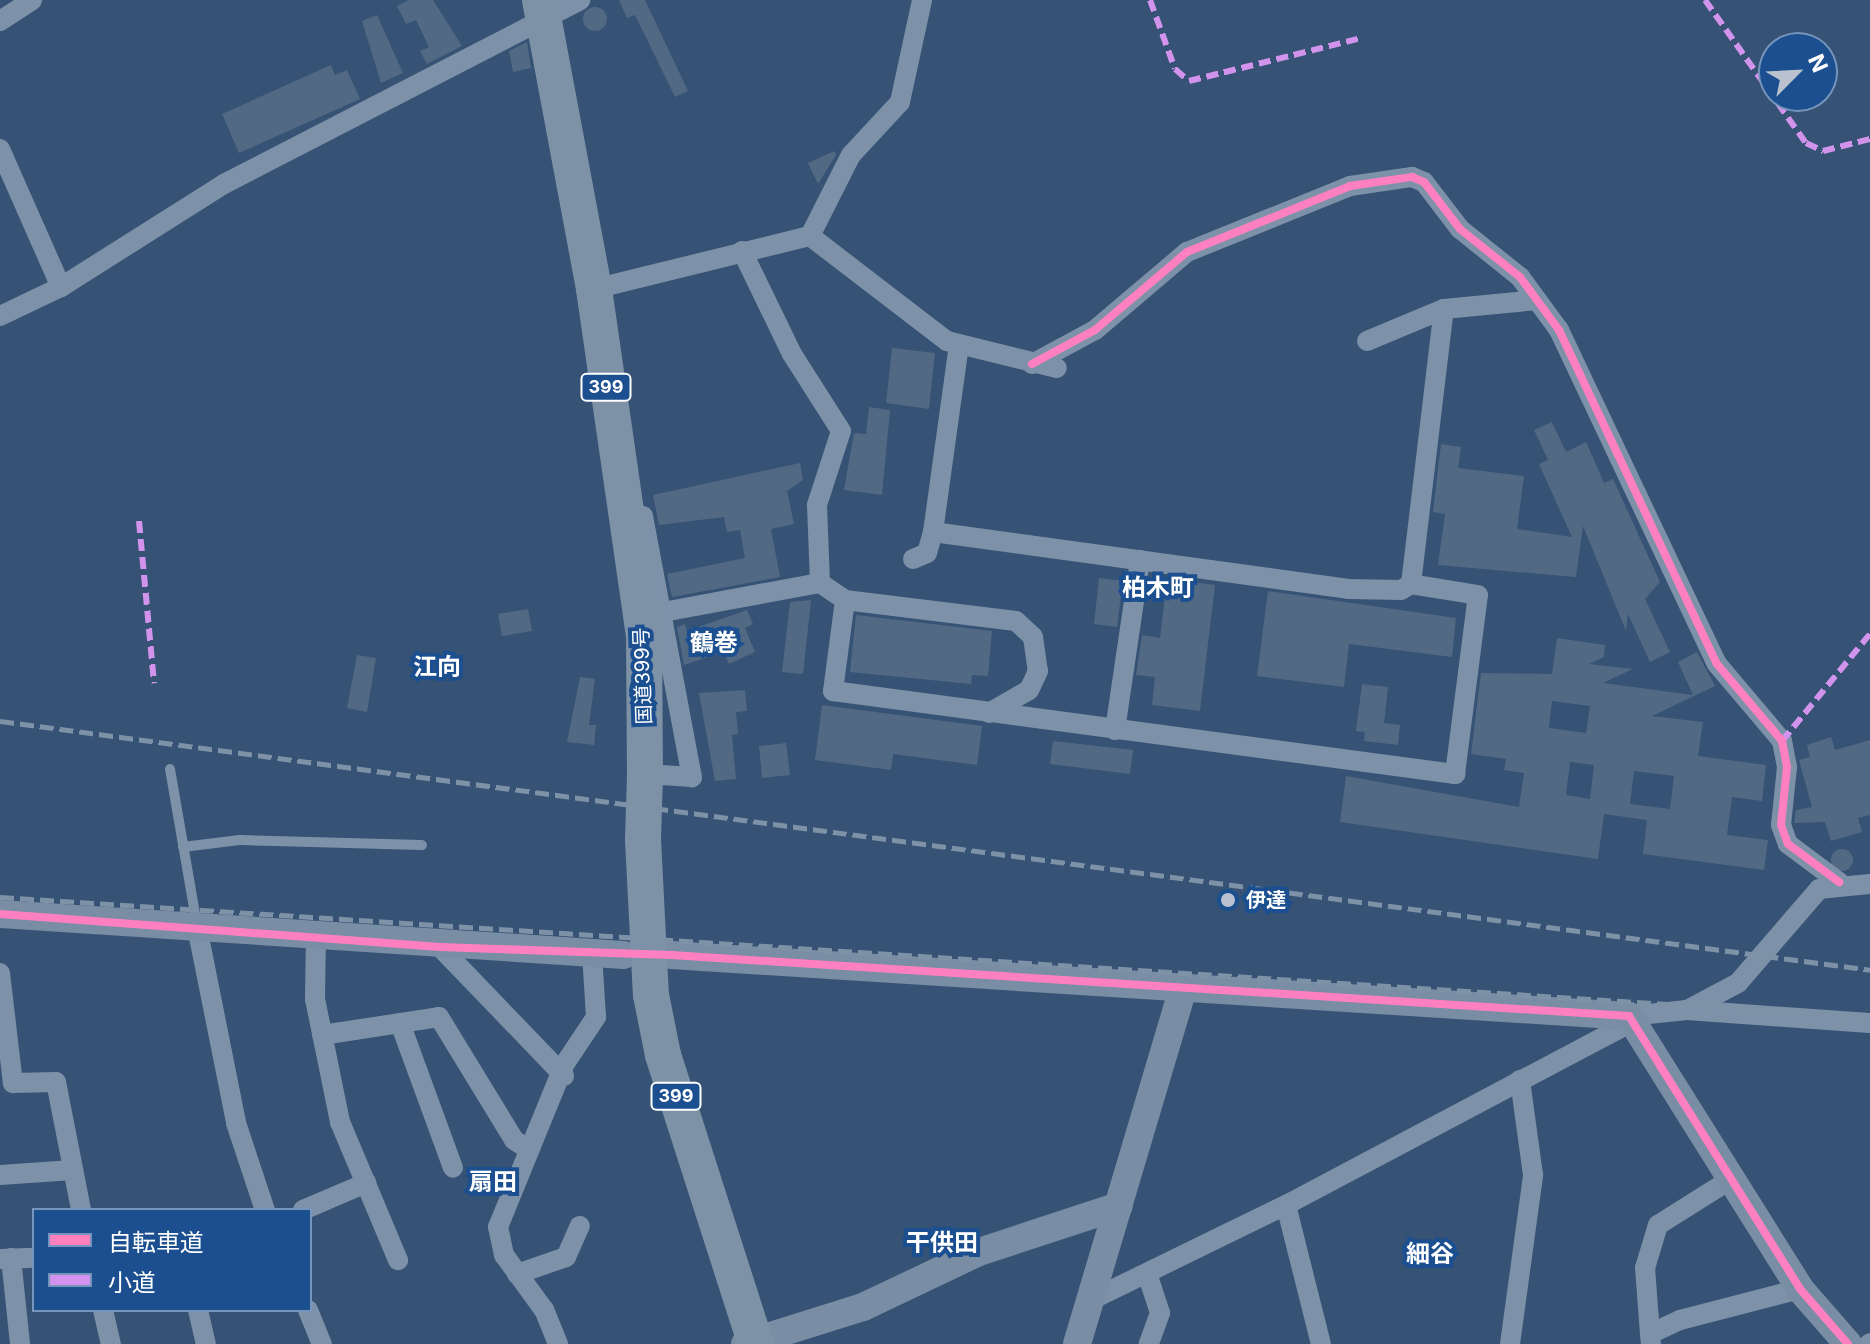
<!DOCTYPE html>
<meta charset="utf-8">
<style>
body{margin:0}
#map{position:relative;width:1870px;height:1344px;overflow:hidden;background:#365274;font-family:Inter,"Noto Sans JP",sans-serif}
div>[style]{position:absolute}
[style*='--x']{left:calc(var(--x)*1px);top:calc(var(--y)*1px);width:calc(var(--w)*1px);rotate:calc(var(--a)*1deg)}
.building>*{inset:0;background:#526984}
.round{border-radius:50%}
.lane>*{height:10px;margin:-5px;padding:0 5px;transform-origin:5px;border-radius:5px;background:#7d92a8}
.street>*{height:20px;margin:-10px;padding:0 10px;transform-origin:10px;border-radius:10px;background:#7d92a8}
.secondary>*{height:28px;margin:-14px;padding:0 14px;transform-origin:14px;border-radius:14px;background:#798da4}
.highway>*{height:36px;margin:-18px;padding:0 18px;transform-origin:18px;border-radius:18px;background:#7e92a7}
.rail>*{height:5px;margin-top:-2.5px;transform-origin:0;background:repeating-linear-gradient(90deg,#7e92a7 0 14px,transparent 0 20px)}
.highway-bridge>*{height:36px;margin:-18px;padding:0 18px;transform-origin:18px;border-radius:18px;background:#7e92a7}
.quiet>*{height:6px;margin-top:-3px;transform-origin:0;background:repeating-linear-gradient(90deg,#d193ec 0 12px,transparent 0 18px)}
.cycleway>*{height:8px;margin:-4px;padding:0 4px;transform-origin:4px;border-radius:4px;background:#ff80c0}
.dots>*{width:22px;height:22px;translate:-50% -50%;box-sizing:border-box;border:4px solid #1b4f8f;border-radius:50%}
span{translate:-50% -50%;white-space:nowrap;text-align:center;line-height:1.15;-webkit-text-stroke:8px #1b4f8f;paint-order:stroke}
.shield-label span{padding:2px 6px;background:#1b4f8f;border:2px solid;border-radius:6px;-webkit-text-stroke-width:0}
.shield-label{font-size:18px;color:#fff;font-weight:700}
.street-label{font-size:20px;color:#fff}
.poi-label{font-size:20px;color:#fff;font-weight:700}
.left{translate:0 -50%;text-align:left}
.quarter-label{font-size:24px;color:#fff;font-weight:700}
.legend{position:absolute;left:32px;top:1208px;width:280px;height:104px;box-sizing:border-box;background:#1b4f8f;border:2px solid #7695bc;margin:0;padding:10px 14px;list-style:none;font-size:24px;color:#fff}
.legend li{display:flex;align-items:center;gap:16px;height:40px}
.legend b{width:40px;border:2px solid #7695bc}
.north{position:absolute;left:1758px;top:32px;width:80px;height:80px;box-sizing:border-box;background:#1b4f8f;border:2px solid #7695bc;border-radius:50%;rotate:66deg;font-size:22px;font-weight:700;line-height:32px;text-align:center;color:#fff}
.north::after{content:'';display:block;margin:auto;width:28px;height:36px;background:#b9c2ce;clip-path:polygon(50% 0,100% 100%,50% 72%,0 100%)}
</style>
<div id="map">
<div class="building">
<div style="clip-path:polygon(409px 0,433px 0,462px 46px,427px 64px,420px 51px,429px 47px,416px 20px,406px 24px,397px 6px)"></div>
<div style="clip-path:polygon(619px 0,645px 0,688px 91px,675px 97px,635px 15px,627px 18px)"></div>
<div class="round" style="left:583px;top:7px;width:24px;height:24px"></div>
<div style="clip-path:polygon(377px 15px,403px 73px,381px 83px,362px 21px)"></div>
<div style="clip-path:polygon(527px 42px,531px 68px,513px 72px,509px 51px)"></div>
<div style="clip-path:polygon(331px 65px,335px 75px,347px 70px,360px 99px,239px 153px,222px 114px)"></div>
<div style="clip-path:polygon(834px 151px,836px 155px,818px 184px,808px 163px)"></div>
<div style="clip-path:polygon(892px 348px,935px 353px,929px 409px,886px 403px)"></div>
<div style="clip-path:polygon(869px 407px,890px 410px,882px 495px,844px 490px,854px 433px,866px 434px)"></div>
<div style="clip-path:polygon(1552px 422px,1566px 452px,1586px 442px,1604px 483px,1613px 479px,1660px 582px,1645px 599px,1670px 652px,1650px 662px,1628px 614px,1626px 631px,1583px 526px,1576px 577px,1438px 565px,1445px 514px,1433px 512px,1441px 444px,1461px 447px,1458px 468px,1524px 476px,1517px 529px,1572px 537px,1539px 464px,1548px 460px,1534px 430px)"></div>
<div style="clip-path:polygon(800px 463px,803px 480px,787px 491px,794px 524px,771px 529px,780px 577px,672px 597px,667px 574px,745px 558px,740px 530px,727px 532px,724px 517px,659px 525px,653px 495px)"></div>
<div style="clip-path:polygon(1099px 578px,1123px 581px,1117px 627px,1094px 624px)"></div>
<div style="clip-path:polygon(1167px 579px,1215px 585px,1200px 711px,1152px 705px,1155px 677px,1136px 675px,1142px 635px,1160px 638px)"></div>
<div style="clip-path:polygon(1268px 591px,1456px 618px,1452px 657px,1349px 644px,1344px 687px,1257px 676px)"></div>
<div style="clip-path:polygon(811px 600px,803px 674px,782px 672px,790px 602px)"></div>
<div style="clip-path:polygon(528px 609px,532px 631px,502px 636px,498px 614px)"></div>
<div style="clip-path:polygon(747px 610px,753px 624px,745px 628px,755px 652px,729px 664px,724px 652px,684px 665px,677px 627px,685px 624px,687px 631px)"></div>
<div style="clip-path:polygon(856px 615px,992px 631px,988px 676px,972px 675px,971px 684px,850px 672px)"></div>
<div style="clip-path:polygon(evenodd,1557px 638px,1605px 645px,1604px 657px,1589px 664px,1633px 669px,1603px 683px,1693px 695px,1678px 662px,1697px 652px,1715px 686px,1652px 716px,1703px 722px,1698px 756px,1766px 765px,1762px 801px,1732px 797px,1727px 835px,1768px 840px,1764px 870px,1643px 854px,1647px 820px,1604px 814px,1598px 859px,1340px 822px,1346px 776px,1519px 807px,1524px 773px,1504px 770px,1506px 759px,1471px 754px,1481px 673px,1552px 674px,1557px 638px,1552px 701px,1590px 706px,1586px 733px,1549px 728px,1552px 701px,1557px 638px,1570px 762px,1594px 765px,1590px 799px,1566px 795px,1570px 762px,1557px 638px,1634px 771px,1674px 776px,1670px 809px,1630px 804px,1634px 771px)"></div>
<div style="clip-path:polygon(357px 655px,376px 658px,367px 712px,347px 708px)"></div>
<div style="clip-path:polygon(580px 677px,595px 679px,589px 725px,596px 725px,594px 745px,567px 742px)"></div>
<div style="clip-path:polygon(1362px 684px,1388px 687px,1384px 723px,1400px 725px,1398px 745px,1364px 741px,1365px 732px,1356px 731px)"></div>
<div style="clip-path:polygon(745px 690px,747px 711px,736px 712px,738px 734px,732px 735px,736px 779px,715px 781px,699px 693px)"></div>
<div style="clip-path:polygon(822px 705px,982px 726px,977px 765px,893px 754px,891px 770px,815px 760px)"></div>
<div style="clip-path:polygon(1831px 737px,1835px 750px,1870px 740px,1870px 815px,1858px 818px,1862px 832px,1831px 841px,1825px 822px,1794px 823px,1796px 810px,1812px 807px,1799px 760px,1810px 757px,1807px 745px)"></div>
<div style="clip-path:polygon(1053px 741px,1133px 750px,1130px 774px,1050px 764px)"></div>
<div style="clip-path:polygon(786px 743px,790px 775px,762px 778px,759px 746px)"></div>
<div class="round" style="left:1831px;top:849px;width:22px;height:22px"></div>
</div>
<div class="lane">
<div style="--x:170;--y:769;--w:158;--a:80.2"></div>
<div style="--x:183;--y:847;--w:57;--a:-7"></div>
<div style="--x:240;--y:840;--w:182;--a:1.6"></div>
</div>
<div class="street">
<div style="--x:0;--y:21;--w:38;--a:-33"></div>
<div style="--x:0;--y:149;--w:151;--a:66.2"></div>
<div style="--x:810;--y:236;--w:91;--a:-63.2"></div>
<div style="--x:851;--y:155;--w:72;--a:-47.2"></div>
<div style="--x:900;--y:102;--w:104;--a:-77.8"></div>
<div style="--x:742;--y:251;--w:114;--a:64.1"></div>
<div style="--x:792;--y:354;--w:91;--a:57.5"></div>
<div style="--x:841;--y:431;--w:78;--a:108"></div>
<div style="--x:817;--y:505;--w:78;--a:87.8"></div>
<div style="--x:594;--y:289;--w:222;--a:-13.8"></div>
<div style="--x:810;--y:236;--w:173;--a:37.5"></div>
<div style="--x:947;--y:341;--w:113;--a:13.8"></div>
<div style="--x:0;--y:316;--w:68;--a:-25.4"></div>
<div style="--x:61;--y:287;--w:193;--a:-32.3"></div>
<div style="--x:224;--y:184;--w:401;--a:-27.3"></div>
<div style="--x:1367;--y:341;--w:83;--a:-22.6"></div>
<div style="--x:1444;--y:309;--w:93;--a:-5.5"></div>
<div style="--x:1032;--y:364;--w:72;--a:-28.4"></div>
<div style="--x:1095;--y:330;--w:121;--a:-40.3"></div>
<div style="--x:1187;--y:252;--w:176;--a:-22"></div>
<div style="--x:1350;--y:186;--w:63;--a:-8.3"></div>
<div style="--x:1412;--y:177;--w:13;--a:23"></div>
<div style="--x:1424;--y:182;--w:59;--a:52.5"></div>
<div style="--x:1460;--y:229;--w:77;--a:38.7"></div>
<div style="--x:1520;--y:277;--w:66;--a:53.7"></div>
<div style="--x:1559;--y:330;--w:369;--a:64.7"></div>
<div style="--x:1717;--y:664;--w:101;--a:49.8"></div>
<div style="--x:1782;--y:741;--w:26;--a:79"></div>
<div style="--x:1787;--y:767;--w:58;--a:95.9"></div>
<div style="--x:1781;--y:825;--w:20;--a:70"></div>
<div style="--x:1788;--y:844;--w:64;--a:36.7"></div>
<div style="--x:643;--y:516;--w:266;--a:79.4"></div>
<div style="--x:692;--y:777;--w:46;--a:-176.3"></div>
<div style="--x:933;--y:532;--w:419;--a:7.8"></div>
<div style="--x:1348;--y:589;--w:53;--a:1.1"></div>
<div style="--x:1401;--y:590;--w:12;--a:-31"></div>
<div style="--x:1411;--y:584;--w:277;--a:-83.2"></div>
<div style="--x:913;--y:559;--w:15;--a:-23"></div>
<div style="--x:927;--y:553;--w:22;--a:-74"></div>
<div style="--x:933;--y:532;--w:189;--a:-82.1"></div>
<div style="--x:845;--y:600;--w:92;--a:97.5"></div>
<div style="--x:833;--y:691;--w:628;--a:7.6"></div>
<div style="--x:1455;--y:774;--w:180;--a:-82.7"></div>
<div style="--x:1478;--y:595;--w:68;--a:-170.7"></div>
<div style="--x:663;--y:612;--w:160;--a:-10.5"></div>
<div style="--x:820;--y:583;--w:30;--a:34"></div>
<div style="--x:845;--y:600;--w:172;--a:7"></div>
<div style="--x:1016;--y:621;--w:23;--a:43"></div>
<div style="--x:1033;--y:637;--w:34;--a:82"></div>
<div style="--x:1038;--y:671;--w:21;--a:115"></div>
<div style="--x:1029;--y:690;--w:46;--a:150.1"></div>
<div style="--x:1115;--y:730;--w:172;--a:-81.6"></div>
<div style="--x:197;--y:927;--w:200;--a:78.7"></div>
<div style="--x:236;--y:1123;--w:92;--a:71.6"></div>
<div style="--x:316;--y:934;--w:65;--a:90.9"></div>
<div style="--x:315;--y:999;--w:126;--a:78.5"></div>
<div style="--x:340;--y:1122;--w:150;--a:67.2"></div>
<div style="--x:440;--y:947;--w:179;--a:46.1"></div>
<div style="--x:0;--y:973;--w:111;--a:83.3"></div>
<div style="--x:13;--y:1083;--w:43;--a:-1.3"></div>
<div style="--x:56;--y:1082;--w:130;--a:78.9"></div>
<div style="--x:1687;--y:1010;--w:58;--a:-27.9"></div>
<div style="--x:1738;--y:983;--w:124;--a:-49.2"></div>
<div style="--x:1819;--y:889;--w:51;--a:-5.6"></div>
<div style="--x:1629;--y:1016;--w:58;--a:-5.9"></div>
<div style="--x:1687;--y:1010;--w:183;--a:4.1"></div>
<div style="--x:400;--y:1023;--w:154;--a:69.9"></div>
<div style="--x:322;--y:1035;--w:118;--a:-8.7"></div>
<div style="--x:439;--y:1017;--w:144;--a:58.6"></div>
<div style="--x:514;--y:1140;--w:15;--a:32"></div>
<div style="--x:0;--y:1175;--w:73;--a:-3.9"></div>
<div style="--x:1286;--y:1205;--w:143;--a:75.9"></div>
<div style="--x:303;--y:1210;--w:69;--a:-23.2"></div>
<div style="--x:11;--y:1258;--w:86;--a:84"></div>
<div style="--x:0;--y:1259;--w:34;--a:-2"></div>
<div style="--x:1147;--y:1273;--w:42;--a:72"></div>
<div style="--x:1160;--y:1313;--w:33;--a:110"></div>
<div style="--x:517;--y:1274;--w:52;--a:-19.1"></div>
<div style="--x:566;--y:1257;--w:34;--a:-66"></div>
<div style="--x:1089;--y:1301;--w:219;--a:-26"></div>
<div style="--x:1286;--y:1205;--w:391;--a:-27.9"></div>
<div style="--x:103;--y:1310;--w:35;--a:77"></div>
<div style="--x:198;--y:1310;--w:35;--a:77"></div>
<div style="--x:308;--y:1310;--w:37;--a:68"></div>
<div style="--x:1650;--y:1334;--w:66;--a:-94.3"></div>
<div style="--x:1645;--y:1268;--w:45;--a:-73.2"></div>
<div style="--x:1658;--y:1225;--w:86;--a:-32.2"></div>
<div style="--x:558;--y:1344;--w:37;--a:-112"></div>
<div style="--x:544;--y:1310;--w:68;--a:-126"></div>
<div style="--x:504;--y:1255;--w:29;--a:-102"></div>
<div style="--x:498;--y:1227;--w:175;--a:-67.8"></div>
<div style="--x:564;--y:1065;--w:58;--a:-56.3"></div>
<div style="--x:596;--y:1017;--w:63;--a:-93.6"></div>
<div style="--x:1510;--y:1344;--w:171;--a:-82.2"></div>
<div style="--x:1533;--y:1175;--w:96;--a:-97.8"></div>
<div style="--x:1651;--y:1344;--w:10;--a:-96"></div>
<div style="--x:1650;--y:1334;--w:33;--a:-25"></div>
<div style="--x:1680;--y:1320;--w:124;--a:-14.5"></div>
<div style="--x:1869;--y:1344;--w:1;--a:-45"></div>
</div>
<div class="secondary">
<div style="--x:0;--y:914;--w:625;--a:3.76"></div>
<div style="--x:671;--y:955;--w:960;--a:3.64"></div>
<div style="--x:1629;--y:1016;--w:322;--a:57.9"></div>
<div style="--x:1800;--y:1289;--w:73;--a:48.9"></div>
<div style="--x:745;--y:1344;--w:124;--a:-17.4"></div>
<div style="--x:863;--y:1307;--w:128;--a:-25.4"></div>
<div style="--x:979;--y:1252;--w:147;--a:-18.2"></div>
<div style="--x:1077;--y:1344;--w:368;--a:-73.4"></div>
</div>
<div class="highway">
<div style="--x:540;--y:0;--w:294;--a:79.4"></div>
<div style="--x:594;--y:289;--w:351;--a:81.8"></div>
<div style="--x:644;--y:636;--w:141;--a:89.6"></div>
<div style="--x:643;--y:839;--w:156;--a:87.1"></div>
<div style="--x:651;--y:995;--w:61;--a:78.7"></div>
<div style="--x:663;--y:1055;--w:304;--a:72.2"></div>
</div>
<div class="rail">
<div style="--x:0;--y:721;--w:1887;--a:7.58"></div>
<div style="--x:0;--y:897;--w:1874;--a:3.67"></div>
</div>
<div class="highway-bridge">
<div style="--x:643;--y:839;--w:62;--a:-88.2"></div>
</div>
<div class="quiet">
<div style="--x:1150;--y:0;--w:73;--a:70.1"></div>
<div style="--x:1175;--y:69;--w:18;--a:41"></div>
<div style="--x:1189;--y:81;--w:178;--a:-14"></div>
<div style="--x:1705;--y:0;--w:175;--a:54.8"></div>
<div style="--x:1806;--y:143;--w:19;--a:25"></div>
<div style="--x:1823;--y:151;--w:49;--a:-14.3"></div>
<div style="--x:139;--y:521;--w:163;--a:84.7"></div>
<div style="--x:1782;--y:741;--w:139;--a:-50.6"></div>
</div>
<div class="cycleway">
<div style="--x:1032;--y:364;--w:72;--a:-28.4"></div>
<div style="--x:1095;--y:330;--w:121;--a:-40.3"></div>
<div style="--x:1187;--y:252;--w:176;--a:-22"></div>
<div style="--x:1350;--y:186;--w:63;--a:-8.3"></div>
<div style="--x:1412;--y:177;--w:13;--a:23"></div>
<div style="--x:1424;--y:182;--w:59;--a:52.5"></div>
<div style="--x:1460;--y:229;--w:77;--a:38.7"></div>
<div style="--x:1520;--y:277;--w:66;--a:53.7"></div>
<div style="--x:1559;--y:330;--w:369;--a:64.7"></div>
<div style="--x:1717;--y:664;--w:101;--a:49.8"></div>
<div style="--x:1782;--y:741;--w:26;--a:79"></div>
<div style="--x:1787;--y:767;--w:58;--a:95.9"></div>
<div style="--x:1781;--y:825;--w:20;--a:70"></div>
<div style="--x:1788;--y:844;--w:64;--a:36.7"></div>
<div style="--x:0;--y:914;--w:441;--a:4.3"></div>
<div style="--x:440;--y:947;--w:231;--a:2"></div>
<div style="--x:671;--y:955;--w:960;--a:3.64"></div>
<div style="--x:1629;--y:1016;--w:322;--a:57.9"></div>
<div style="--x:1800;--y:1289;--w:73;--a:48.9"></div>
</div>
<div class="dots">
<div style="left:1228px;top:900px;background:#b9c2ce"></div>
</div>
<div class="shield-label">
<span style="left:606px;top:387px">399</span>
<span style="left:676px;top:1096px">399</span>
</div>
<div class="street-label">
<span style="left:643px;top:676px;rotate:-92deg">国道399号</span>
</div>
<div class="poi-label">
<span class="left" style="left:1246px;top:900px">伊達</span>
</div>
<div class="quarter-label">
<span style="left:1158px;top:588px">柏木町</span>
<span style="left:714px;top:643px">鶴巻</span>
<span style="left:437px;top:667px">江向</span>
<span style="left:493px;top:1182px">扇田</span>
<span style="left:942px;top:1243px">干供田</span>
<span style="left:1430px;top:1254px">細谷</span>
</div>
<ul class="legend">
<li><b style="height:10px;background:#ff80c0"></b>自転車道</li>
<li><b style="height:10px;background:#d193ec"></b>小道</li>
</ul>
<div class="north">N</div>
</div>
